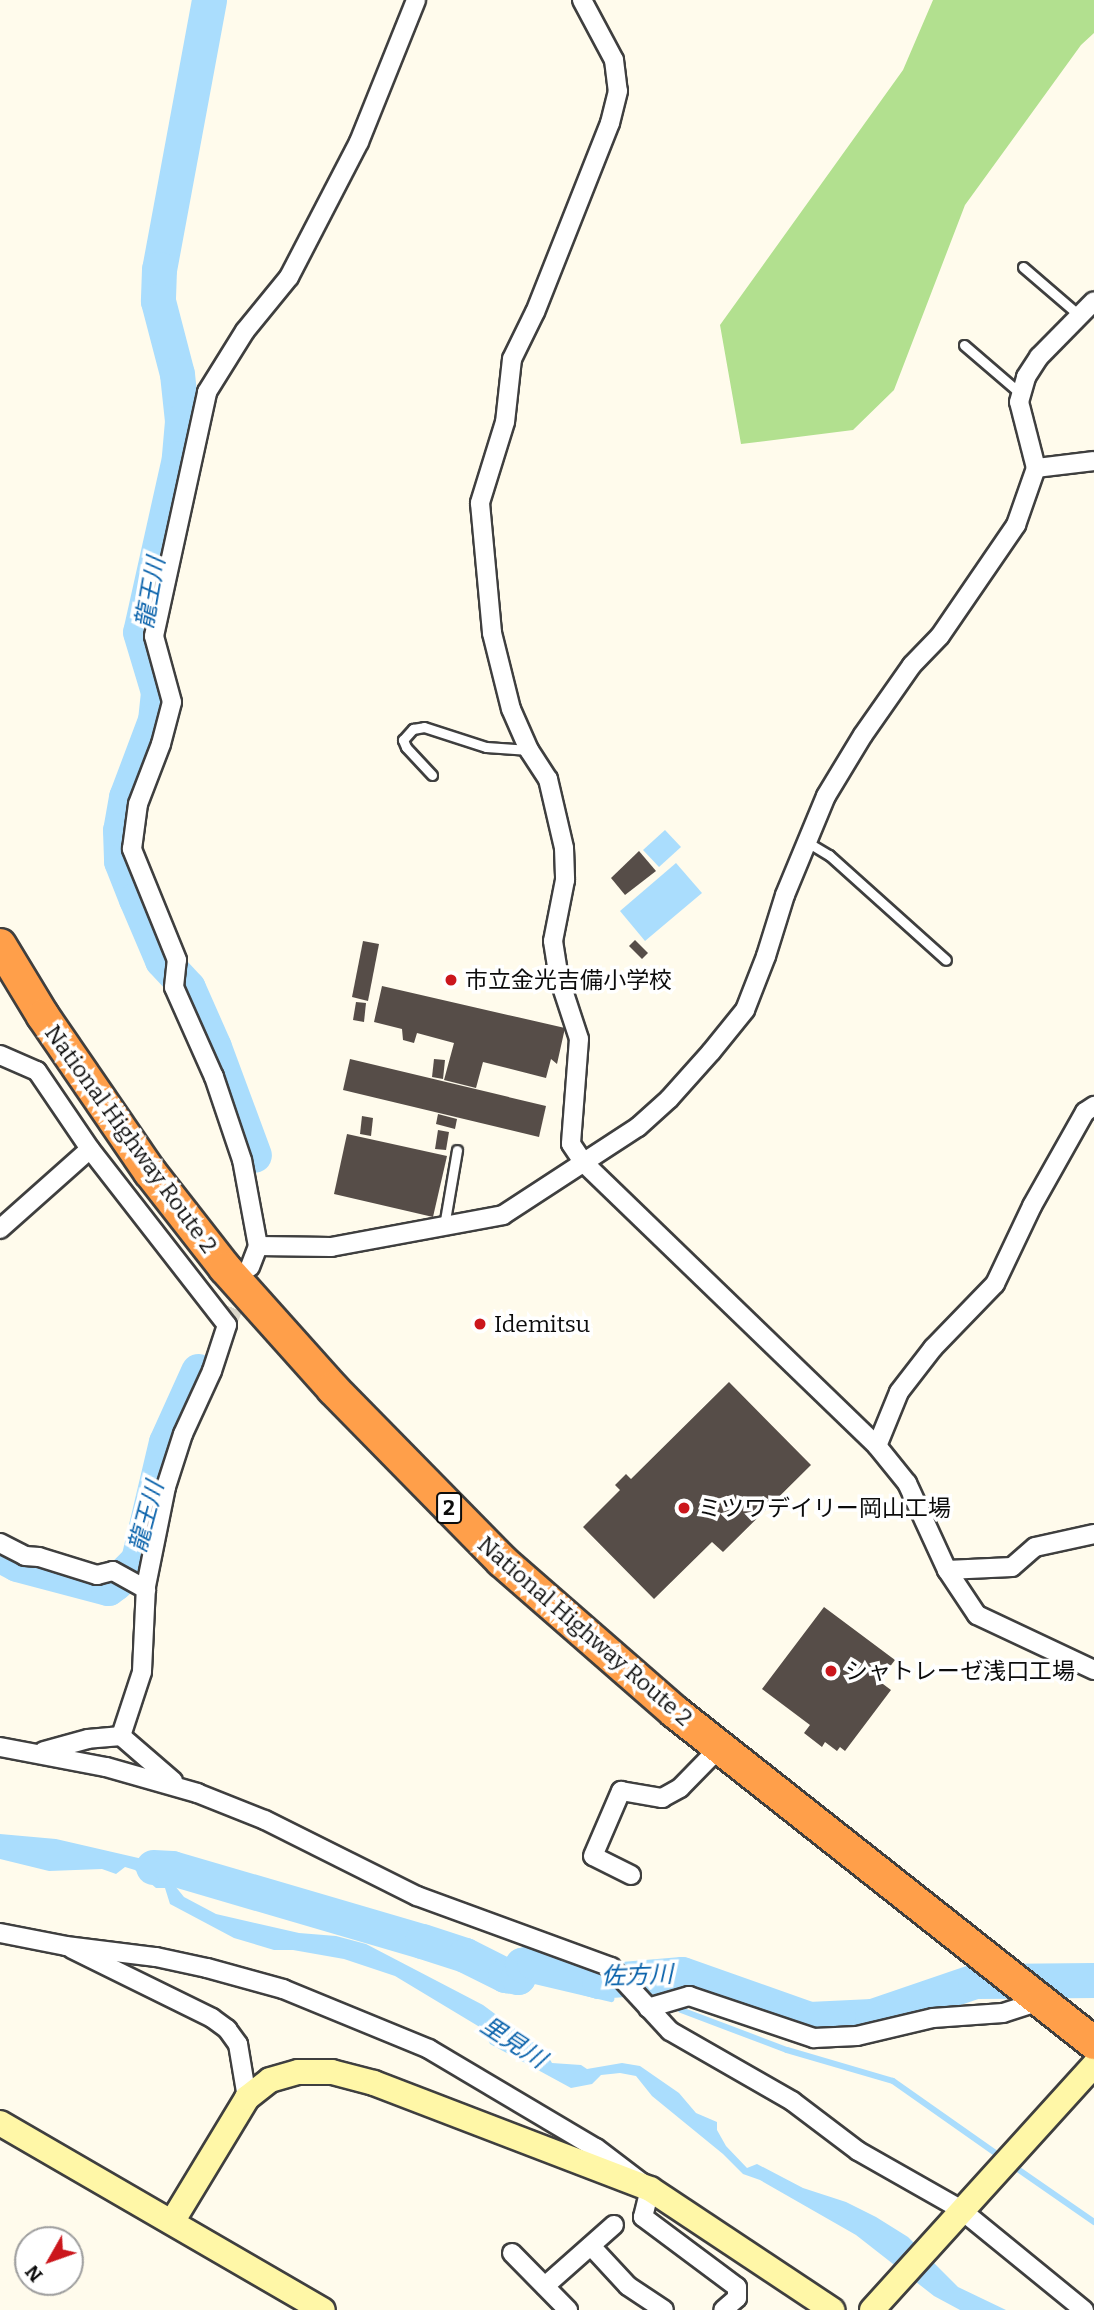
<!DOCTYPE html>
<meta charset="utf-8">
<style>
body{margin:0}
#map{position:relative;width:1094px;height:2310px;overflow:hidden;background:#fffbec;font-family:Bitter,"Noto Sans JP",serif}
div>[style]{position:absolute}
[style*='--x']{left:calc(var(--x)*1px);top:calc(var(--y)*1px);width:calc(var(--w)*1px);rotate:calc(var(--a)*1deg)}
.forest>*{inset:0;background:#b2e08f}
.water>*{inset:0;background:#aaddfd}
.stream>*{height:6px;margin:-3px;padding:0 3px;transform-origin:3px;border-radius:3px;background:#aaddfd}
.river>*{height:35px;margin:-17.5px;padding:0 17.5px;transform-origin:17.5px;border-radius:17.5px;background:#aaddfd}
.building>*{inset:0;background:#564d48}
.street-tunnel>*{height:18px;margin-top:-9px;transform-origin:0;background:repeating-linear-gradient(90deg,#dbd7ca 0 18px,transparent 0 27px)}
.roads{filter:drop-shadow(2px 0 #3f3f3f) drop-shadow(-2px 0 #3f3f3f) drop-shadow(0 2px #3f3f3f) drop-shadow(0 -2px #3f3f3f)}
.lane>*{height:9px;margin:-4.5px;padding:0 4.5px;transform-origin:4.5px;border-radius:4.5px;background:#fff}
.street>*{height:18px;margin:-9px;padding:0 9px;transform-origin:9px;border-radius:9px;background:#fff}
.secondary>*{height:24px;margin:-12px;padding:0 12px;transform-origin:12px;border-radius:12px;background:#fff7a7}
.highway>*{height:32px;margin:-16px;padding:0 16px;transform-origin:16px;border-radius:16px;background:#ff9f4a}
.dots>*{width:19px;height:19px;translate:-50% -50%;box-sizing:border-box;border:4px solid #fff;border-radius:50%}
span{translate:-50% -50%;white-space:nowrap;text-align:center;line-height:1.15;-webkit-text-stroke:7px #fff;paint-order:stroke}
.shield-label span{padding:2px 5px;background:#fff;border:2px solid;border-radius:5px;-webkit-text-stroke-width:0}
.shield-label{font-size:21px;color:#0c0c0c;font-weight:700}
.poi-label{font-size:23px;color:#0c0c0c}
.left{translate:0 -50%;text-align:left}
.street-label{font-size:23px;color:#0c0c0c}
.water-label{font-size:24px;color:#0962ab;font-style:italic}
.north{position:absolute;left:14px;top:2226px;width:70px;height:70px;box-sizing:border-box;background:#fff;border:2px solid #9e9e9e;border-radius:50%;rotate:230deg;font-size:19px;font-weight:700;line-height:28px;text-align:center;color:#0c0c0c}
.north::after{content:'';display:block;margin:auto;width:24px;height:32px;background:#cb161c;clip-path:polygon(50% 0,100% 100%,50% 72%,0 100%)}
</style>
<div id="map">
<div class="forest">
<div style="clip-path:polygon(933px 0,1094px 0,1094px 33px,1081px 45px,965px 205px,894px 390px,853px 430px,741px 444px,720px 325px,903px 70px)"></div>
</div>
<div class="water">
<div style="clip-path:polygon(665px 830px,681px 847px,659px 867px,643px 850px)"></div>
<div style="clip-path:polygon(676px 863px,702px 893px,645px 941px,620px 911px)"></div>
<div style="clip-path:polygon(0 1834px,56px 1839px,173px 1866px,171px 1871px,175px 1886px,184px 1897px,216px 1914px,299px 1933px,336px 1936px,366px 1944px,483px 2005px,545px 2051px,552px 2063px,581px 2065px,587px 2069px,622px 2063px,640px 2066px,679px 2093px,696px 2113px,717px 2122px,717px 2130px,726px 2146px,747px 2168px,757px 2164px,803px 2188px,846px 2202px,876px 2217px,908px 2237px,958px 2287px,1006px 2310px,960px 2310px,934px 2296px,856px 2235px,760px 2180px,743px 2174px,723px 2154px,652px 2096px,636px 2076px,620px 2073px,601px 2075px,592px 2084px,571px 2088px,490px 2044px,483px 2029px,395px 1976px,344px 1959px,293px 1950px,274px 1950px,234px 1938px,170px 1904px,165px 1888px,156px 1888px,135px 1870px,125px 1867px,116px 1874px,102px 1869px,49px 1871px,0 1859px)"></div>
</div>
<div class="stream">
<div style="--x:518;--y:1977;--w:96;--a:13.3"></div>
<div style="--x:681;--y:2010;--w:113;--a:20.7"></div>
<div style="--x:787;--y:2050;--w:110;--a:16.3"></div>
<div style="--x:893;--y:2081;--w:136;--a:35.1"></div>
<div style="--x:1012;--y:2165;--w:100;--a:34.8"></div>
</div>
<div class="river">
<div style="--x:209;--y:0;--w:274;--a:100.5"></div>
<div style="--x:159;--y:269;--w:32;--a:92"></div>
<div style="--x:158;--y:301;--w:75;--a:75.4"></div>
<div style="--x:177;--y:374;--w:47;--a:83.9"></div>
<div style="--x:182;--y:421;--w:37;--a:95"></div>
<div style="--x:179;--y:458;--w:178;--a:102.6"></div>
<div style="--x:140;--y:632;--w:63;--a:73.3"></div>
<div style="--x:158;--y:692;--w:28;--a:96"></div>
<div style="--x:155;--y:720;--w:82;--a:110.6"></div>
<div style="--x:126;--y:797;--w:34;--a:100"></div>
<div style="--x:120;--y:830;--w:31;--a:88"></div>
<div style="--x:121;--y:861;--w:41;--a:68.5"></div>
<div style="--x:136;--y:899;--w:66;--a:66.9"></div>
<div style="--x:162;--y:960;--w:38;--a:47"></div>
<div style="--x:188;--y:988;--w:64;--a:66.2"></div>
<div style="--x:214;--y:1047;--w:115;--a:69.7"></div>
<div style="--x:0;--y:1555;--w:19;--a:28"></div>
<div style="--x:17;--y:1564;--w:94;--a:14.8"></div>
<div style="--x:108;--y:1588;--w:9;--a:-36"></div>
<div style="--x:115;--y:1583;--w:33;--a:-45"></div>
<div style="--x:138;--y:1560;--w:121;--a:-76.7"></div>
<div style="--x:166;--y:1442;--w:78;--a:-65.7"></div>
<div style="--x:153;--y:1867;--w:19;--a:3"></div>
<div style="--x:172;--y:1868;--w:260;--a:16.3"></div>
<div style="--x:422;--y:1941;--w:45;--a:18"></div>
<div style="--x:465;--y:1955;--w:45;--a:26.6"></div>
<div style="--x:505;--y:1975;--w:13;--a:9"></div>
<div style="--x:518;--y:1977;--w:13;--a:-72"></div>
<div style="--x:522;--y:1965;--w:12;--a:-14"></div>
<div style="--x:534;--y:1962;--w:68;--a:16.3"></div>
<div style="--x:599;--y:1981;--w:83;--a:-4.8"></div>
<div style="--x:682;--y:1974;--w:135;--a:19.5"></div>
<div style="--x:809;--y:2019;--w:63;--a:-2.7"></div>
<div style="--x:872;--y:2016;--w:109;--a:-18.8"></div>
<div style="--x:975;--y:1981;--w:119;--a:-0.5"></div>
</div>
<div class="building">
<div style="clip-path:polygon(639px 851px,656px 871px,625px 895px,611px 878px)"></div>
<div style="clip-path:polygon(635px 940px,648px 953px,642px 959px,629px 946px)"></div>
<div style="clip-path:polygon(363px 941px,379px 944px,368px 1001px,352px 997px)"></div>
<div style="clip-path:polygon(382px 986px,565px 1028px,557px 1064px,551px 1059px,546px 1078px,483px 1062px,476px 1088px,444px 1080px,454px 1043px,417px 1033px,414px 1043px,403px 1040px,402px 1029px,374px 1022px)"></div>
<div style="clip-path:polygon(356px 1002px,366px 1003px,364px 1022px,353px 1020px)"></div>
<div style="clip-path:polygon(350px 1059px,546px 1106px,539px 1137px,343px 1090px)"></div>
<div style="clip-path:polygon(434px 1059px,445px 1060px,443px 1079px,432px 1077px)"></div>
<div style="clip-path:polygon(438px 1114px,457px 1119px,455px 1129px,436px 1124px)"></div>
<div style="clip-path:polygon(362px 1116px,373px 1118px,371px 1136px,360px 1134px)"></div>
<div style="clip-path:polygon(438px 1130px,449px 1132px,446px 1150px,435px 1149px)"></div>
<div style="clip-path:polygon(347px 1134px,447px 1156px,433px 1217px,334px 1194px)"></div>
<div style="clip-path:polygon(729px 1382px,811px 1465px,723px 1552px,712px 1542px,654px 1599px,583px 1527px,620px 1490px,615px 1485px,626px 1474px,631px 1479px)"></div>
<div style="clip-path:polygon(824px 1607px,895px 1660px,879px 1681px,891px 1690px,845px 1751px,840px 1747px,837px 1751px,825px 1742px,822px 1747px,804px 1733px,810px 1725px,762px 1689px)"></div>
</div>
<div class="street-tunnel">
<div style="--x:227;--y:1325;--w:45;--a:-68"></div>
</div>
<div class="roads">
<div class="lane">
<div style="--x:1023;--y:267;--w:75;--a:40.7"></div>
<div style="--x:964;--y:345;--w:75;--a:40.7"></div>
<div style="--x:432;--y:775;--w:38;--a:-133"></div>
<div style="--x:406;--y:747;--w:8;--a:-113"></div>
<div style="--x:403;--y:740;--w:15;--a:-48"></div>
<div style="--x:413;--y:729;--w:11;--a:-10"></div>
<div style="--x:424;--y:727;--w:65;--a:17.9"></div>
<div style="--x:486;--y:747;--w:43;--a:4"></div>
<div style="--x:807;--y:842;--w:26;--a:31"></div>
<div style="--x:829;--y:855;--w:157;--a:41.9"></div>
<div style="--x:444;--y:1226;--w:77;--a:-80.3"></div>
</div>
<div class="street">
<div style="--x:582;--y:0;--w:68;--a:61.9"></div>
<div style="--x:614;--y:60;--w:31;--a:83"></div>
<div style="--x:618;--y:91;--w:33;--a:104"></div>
<div style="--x:610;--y:123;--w:203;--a:111.6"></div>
<div style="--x:535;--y:312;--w:52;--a:116.1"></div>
<div style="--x:512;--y:359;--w:63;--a:96.3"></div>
<div style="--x:505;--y:422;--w:85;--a:107.2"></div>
<div style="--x:480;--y:503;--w:131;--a:84.7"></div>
<div style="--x:492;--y:633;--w:78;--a:76"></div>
<div style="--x:511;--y:709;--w:45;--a:66.3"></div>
<div style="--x:529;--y:750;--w:35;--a:57"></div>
<div style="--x:548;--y:779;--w:71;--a:76.9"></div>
<div style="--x:564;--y:848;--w:32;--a:88"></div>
<div style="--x:565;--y:880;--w:62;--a:101.1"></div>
<div style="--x:553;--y:941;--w:37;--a:81"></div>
<div style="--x:559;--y:978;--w:64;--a:71.8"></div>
<div style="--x:579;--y:1039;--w:105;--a:94.4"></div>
<div style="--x:571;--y:1144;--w:22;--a:56"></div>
<div style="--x:583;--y:1162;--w:409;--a:44"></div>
<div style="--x:877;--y:1446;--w:48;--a:51"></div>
<div style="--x:907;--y:1483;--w:96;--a:65.3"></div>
<div style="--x:947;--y:1570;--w:54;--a:56.3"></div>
<div style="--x:977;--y:1615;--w:129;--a:25.2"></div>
<div style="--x:1036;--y:468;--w:58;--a:-6.9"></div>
<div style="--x:0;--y:1055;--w:40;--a:23.4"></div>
<div style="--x:37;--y:1071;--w:94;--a:55.8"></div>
<div style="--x:90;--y:1149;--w:223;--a:52.1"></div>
<div style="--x:227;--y:1325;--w:48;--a:108.1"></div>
<div style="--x:212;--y:1371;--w:69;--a:114.7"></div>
<div style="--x:183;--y:1434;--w:56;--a:107.8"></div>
<div style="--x:166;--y:1487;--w:101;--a:101.4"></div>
<div style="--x:146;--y:1586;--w:86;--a:92.7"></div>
<div style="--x:142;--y:1672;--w:67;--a:108.2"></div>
<div style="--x:121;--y:1736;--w:33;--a:175"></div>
<div style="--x:88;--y:1739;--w:46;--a:164.7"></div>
<div style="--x:0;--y:1229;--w:120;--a:-41.6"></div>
<div style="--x:258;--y:1246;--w:73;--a:0.8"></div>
<div style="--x:331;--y:1247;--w:175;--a:-10.5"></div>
<div style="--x:503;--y:1215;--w:161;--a:-33.1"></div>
<div style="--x:638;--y:1127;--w:42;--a:-42.1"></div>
<div style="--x:669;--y:1099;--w:63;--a:-48.2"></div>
<div style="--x:711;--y:1052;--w:54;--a:-51"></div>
<div style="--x:745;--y:1010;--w:58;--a:-68.7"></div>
<div style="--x:766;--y:956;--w:64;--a:-72.7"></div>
<div style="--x:785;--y:895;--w:107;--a:-67.5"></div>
<div style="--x:826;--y:796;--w:71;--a:-58.8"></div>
<div style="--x:863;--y:735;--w:85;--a:-55"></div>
<div style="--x:912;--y:665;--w:40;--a:-46"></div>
<div style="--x:940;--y:636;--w:135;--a:-55.6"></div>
<div style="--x:1016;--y:525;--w:60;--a:-70.7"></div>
<div style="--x:1036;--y:468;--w:68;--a:-104.4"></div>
<div style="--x:1019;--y:402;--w:26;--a:-74"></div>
<div style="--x:1026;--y:377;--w:24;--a:-57"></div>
<div style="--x:1039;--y:357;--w:78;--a:-45.5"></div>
<div style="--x:250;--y:1267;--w:22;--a:-69"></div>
<div style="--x:258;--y:1246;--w:87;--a:-100.5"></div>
<div style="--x:242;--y:1160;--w:88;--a:-108.6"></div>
<div style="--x:214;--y:1077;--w:98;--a:-114"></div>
<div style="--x:174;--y:987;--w:27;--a:-84"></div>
<div style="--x:177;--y:960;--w:120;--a:-112.1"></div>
<div style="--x:132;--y:849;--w:45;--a:-82.4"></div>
<div style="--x:138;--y:804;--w:64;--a:-69"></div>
<div style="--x:161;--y:744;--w:43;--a:-75.3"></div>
<div style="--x:172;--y:702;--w:68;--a:-105.3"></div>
<div style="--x:154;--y:636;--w:250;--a:-77.7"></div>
<div style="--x:207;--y:392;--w:72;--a:-58.1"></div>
<div style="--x:245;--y:331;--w:70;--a:-50.8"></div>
<div style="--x:289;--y:277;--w:152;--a:-62.6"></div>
<div style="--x:359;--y:142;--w:153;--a:-68.1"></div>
<div style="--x:877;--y:1446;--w:58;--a:-67.8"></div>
<div style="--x:899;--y:1392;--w:56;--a:-52.3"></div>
<div style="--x:933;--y:1348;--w:89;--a:-45.9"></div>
<div style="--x:995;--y:1284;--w:86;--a:-64.6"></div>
<div style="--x:1032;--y:1206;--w:108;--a:-60.6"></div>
<div style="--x:1085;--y:1112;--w:11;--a:-34"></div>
<div style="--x:0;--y:1543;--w:28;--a:27"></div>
<div style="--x:25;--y:1556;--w:14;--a:4"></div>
<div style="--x:39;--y:1557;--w:61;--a:17.2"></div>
<div style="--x:97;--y:1575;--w:16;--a:-14"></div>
<div style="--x:113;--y:1571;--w:38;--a:29"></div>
<div style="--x:947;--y:1570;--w:65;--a:-2.6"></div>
<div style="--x:1012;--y:1567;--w:30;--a:-41"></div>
<div style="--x:1035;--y:1547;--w:60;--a:-12.4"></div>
<div style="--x:121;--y:1736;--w:69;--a:40.9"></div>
<div style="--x:0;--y:1747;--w:108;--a:10.7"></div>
<div style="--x:106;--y:1767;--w:95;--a:15.9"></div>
<div style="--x:197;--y:1793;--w:73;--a:21.7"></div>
<div style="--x:265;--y:1820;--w:170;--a:26.6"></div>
<div style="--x:417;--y:1896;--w:207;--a:20.1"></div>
<div style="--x:611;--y:1967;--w:87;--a:47.3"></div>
<div style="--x:670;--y:2031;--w:141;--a:29.8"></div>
<div style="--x:792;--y:2101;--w:83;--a:37.1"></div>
<div style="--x:858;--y:2151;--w:117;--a:29.6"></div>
<div style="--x:960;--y:2209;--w:160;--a:39.2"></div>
<div style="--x:631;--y:1875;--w:42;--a:-153.4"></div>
<div style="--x:593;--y:1856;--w:71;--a:-66.7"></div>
<div style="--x:621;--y:1791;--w:42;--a:9.7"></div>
<div style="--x:662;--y:1798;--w:21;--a:-29"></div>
<div style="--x:680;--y:1788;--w:56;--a:-45.7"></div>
<div style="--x:0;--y:1933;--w:67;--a:11.1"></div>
<div style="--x:66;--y:1946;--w:91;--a:7"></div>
<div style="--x:156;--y:1957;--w:52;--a:12.2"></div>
<div style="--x:207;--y:1968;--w:79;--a:15.4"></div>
<div style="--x:283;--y:1989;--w:158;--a:22.3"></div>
<div style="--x:429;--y:2049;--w:194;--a:30.7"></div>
<div style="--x:596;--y:2148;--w:68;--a:37.2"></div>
<div style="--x:650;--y:2189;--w:29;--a:104"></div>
<div style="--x:643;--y:2217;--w:117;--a:36.7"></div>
<div style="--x:737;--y:2287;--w:11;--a:90"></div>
<div style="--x:737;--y:2298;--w:18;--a:139"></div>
<div style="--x:72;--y:1949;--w:156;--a:26.2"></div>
<div style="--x:212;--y:2018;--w:19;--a:36"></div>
<div style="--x:227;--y:2029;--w:19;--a:54"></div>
<div style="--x:238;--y:2044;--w:55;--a:80.5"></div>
<div style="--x:648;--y:2008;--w:43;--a:-16.3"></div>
<div style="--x:689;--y:1996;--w:132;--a:18.6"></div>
<div style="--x:814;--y:2038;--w:43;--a:-2.7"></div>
<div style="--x:857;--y:2036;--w:78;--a:-13.3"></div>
<div style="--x:933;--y:2018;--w:70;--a:-4.1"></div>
<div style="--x:1003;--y:2013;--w:39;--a:-18"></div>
<div style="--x:591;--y:2246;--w:54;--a:47.2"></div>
<div style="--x:628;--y:2286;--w:43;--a:33.7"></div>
<div style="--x:512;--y:2253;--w:80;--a:45.5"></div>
<div style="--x:545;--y:2286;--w:92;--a:-41.5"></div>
</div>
<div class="secondary">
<div style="--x:0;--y:2123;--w:373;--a:30.1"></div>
<div style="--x:172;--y:2222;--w:145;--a:-58.8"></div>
<div style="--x:247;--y:2098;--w:29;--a:-38"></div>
<div style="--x:270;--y:2080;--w:29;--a:-16"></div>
<div style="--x:298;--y:2072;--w:34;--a:0"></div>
<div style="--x:332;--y:2072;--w:43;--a:14.7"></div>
<div style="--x:374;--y:2083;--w:296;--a:21"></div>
<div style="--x:650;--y:2189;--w:219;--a:33.6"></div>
<div style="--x:872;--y:2310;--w:331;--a:-47.8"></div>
</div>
<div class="highway">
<div style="--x:0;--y:945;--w:83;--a:58.8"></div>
<div style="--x:43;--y:1016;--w:189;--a:55.6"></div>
<div style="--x:150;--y:1172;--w:122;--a:52"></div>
<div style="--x:225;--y:1268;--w:162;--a:48.2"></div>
<div style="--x:333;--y:1389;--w:241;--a:45.5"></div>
<div style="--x:502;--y:1561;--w:230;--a:41.1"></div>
<div style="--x:675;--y:1712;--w:534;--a:38.31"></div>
</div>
</div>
<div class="dots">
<div style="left:451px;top:980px;background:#cb161c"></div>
<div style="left:480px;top:1324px;background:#cb161c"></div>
<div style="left:684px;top:1508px;background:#cb161c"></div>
<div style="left:831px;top:1671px;background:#cb161c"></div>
</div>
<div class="shield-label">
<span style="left:449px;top:1508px">2</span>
</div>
<div class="poi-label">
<span class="left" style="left:465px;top:980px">市立金光吉備小学校</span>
<span class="left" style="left:494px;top:1324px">Idemitsu</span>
<span class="left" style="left:698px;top:1508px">ミツワデイリー岡山工場</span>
<span class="left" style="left:845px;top:1671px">シャトレーゼ浅口工場</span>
</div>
<div class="street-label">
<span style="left:131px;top:1139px;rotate:54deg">National Highway Route 2</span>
<span style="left:585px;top:1631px;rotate:41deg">National Highway Route 2</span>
</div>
<div class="water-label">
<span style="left:151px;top:593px;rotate:-80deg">龍王川</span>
<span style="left:147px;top:1517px;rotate:-75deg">龍王川</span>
<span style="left:637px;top:1976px;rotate:-2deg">佐方川</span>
<span style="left:513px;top:2043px;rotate:33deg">里見川</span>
</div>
<div class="north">N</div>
</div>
